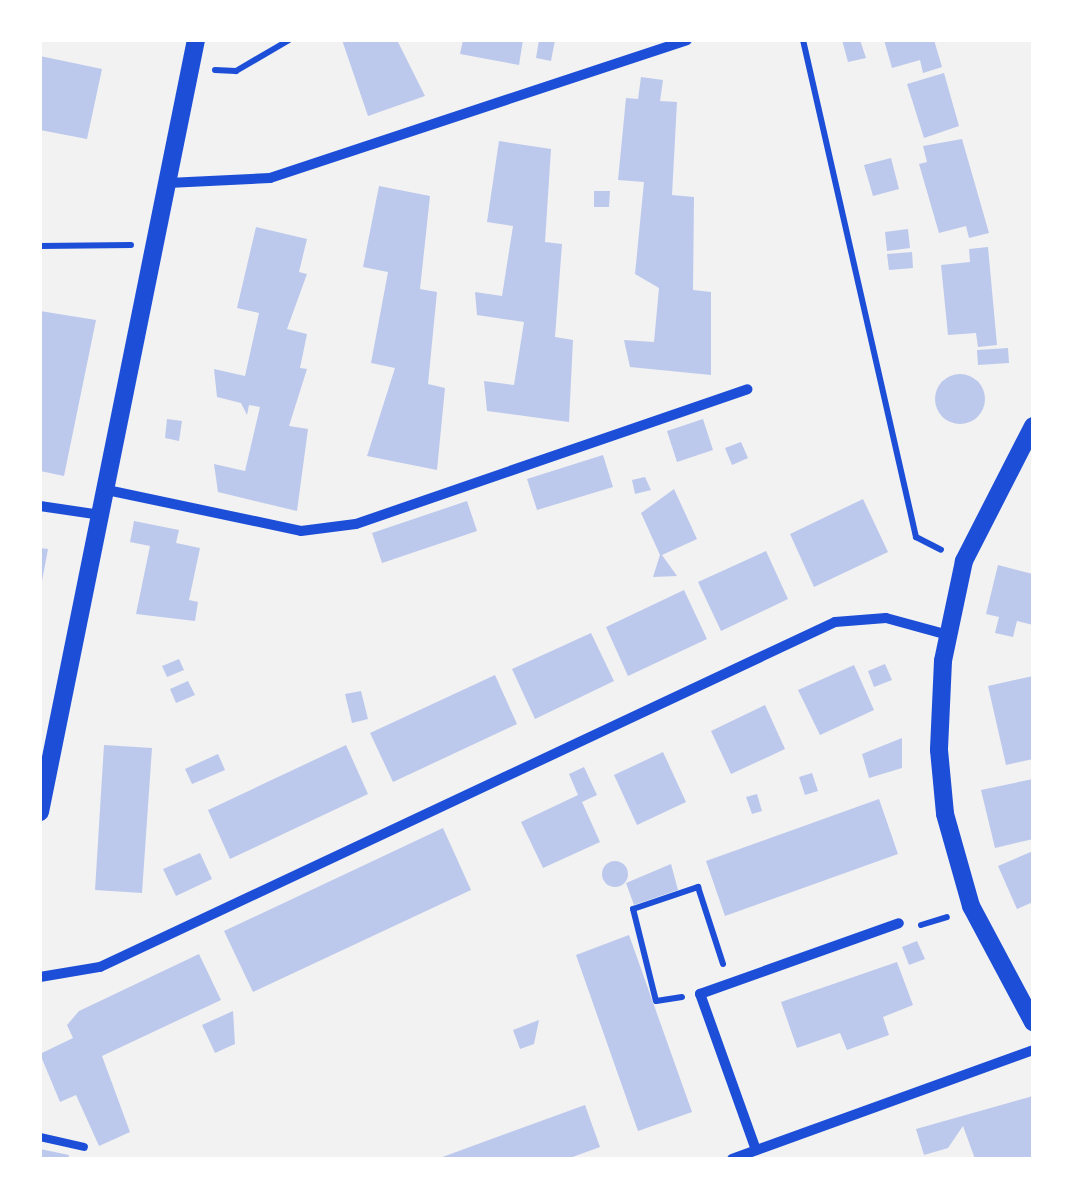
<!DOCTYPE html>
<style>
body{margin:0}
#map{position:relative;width:1073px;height:1199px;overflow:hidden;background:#f2f2f2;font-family:"PT Sans Narrow",sans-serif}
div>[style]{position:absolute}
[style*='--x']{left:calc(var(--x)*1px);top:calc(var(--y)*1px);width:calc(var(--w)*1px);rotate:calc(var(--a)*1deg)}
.building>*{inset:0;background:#bdc9ec}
.round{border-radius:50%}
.path>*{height:6px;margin:-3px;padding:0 3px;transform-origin:3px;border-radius:3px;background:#1d4ed8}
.service>*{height:8px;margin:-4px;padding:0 4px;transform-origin:4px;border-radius:4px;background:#1d4ed8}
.minor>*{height:10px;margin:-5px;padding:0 5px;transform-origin:5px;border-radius:5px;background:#1d4ed8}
.tertiary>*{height:18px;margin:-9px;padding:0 9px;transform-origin:9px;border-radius:9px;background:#1d4ed8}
span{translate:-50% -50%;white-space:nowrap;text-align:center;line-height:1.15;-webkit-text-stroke:8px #fff;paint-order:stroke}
.frame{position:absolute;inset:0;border:42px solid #fff;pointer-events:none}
</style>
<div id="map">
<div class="building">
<div style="clip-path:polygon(342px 40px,397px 40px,425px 96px,368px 116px)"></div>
<div style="clip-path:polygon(463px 40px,523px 40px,519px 65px,460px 54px)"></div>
<div style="clip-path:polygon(539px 40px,555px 40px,551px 61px,536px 58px)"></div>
<div style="clip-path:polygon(842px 40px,860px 40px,866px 58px,848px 62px)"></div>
<div style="clip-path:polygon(884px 40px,934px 40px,942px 67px,923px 73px,920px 60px,892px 68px)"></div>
<div style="clip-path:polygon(40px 56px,102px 69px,87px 139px,40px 130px)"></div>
<div style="clip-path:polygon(944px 73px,959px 126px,924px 138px,907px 84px)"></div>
<div style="clip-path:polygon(641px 77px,663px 80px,660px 101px,677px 102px,672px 195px,694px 197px,693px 290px,711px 292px,711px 375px,630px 367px,624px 340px,654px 342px,659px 288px,635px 274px,644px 182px,618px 180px,626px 98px,638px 99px)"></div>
<div style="clip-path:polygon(962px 139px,989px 233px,969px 238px,966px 226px,939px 233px,919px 164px,927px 162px,923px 146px)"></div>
<div style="clip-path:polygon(499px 141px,551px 149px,545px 242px,562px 244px,555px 337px,573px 340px,569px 422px,487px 411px,484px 381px,514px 385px,524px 322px,477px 315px,475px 292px,502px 296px,513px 226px,487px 222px)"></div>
<div style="clip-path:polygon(891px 158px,899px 189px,873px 196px,864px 165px)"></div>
<div style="clip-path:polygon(379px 186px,430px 196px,420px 289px,437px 292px,428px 384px,445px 388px,437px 470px,367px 456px,395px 368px,371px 363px,388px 272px,363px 267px)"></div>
<div style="clip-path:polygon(594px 191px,610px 191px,609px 207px,594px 207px)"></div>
<div style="clip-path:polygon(256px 227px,307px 239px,299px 272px,307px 274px,287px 329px,307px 334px,300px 368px,307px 369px,289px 426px,308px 429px,297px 511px,218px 492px,214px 464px,245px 471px,260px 407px,249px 405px,247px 415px,241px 403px,217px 397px,214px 369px,245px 376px,259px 313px,237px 308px)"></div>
<div style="clip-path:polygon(908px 229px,910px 248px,887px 251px,885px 232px)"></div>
<div style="clip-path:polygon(988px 247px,997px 345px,978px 347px,976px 333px,948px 335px,941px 265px,970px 262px,969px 249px)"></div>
<div style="clip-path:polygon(912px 252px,913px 268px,889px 270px,887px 254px)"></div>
<div style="clip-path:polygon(40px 311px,96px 320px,64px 476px,40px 471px)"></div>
<div style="clip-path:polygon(1008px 348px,1009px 363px,978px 365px,977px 350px)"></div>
<div class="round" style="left:935px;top:374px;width:50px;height:50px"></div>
<div style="clip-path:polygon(167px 419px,182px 421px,179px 441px,165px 438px)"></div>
<div style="clip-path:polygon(703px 419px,713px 450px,677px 462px,667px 431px)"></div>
<div style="clip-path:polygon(741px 442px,748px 458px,732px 465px,725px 448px)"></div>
<div style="clip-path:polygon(603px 455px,613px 487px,537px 510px,527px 479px)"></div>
<div style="clip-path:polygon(645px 477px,651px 490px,635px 494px,632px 480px)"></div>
<div style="clip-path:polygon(674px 489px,697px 539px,662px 555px,677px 576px,653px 577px,660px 555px,641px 513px)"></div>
<div style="clip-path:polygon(863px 499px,888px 552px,814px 587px,790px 534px)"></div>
<div style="clip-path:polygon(467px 501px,477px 531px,382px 563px,372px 533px)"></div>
<div style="clip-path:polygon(134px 521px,179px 530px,176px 543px,200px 548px,189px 600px,198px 602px,195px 621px,136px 614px,150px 546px,130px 542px)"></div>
<div style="clip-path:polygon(40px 548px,48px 549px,42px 581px,40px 581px)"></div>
<div style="clip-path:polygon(766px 551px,788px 599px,721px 631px,698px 582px)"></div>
<div style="clip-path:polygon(998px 565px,1033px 574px,1033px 625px,1017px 621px,1013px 637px,995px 633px,999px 617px,986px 614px)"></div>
<div style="clip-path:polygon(684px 590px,707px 639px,628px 676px,606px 627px)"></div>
<div style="clip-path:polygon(591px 633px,614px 681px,535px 719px,512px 669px)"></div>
<div style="clip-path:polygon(179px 659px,184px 670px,167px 677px,162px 666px)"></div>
<div style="clip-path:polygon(885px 664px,892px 680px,874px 687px,868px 671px)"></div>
<div style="clip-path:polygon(854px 665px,874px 710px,820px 735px,798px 690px)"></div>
<div style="clip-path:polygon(495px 675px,517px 724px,393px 782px,370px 733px)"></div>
<div style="clip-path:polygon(1033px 676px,1033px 759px,1006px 765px,988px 686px)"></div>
<div style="clip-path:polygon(188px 681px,195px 695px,176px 703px,170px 689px)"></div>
<div style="clip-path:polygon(361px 691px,368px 719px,352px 723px,345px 694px)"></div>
<div style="clip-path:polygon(765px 705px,785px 749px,731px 774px,711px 731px)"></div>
<div style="clip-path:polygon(902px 738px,902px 768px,869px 778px,862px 754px)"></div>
<div style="clip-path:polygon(104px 745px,152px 748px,142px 893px,95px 890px)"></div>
<div style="clip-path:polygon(346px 745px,368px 794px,230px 859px,208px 810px)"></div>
<div style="clip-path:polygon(663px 752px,686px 802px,637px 825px,614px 775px)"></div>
<div style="clip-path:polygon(218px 754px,225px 770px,192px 784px,185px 769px)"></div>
<div style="clip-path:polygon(584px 767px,597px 795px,582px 802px,600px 842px,543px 868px,521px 822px,578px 795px,569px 774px)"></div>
<div style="clip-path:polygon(812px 773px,818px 791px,805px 795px,799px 777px)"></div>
<div style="clip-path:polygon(1033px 779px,1033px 839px,995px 848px,981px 790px)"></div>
<div style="clip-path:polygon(757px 794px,762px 811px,752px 814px,746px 797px)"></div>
<div style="clip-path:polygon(879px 799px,898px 854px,725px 916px,706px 861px)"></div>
<div style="clip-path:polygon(443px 828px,471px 890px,253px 992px,224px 931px)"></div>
<div style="clip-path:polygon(1033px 851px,1033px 902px,1017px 909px,998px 866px)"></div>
<div style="clip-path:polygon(200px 853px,212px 879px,176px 896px,163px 869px)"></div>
<div class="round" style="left:602px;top:861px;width:26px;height:26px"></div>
<div style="clip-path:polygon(671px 864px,678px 890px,634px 905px,626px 883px)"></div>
<div style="clip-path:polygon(629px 935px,692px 1112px,638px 1131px,576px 955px)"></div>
<div style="clip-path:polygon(917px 941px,925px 959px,909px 965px,902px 947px)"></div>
<div style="clip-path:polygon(199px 954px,221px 1000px,102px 1056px,130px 1132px,99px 1146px,76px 1095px,60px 1102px,40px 1054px,73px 1038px,67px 1025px,79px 1011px)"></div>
<div style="clip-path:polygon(897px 962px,913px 1005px,883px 1017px,889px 1035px,847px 1050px,840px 1033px,797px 1048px,781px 1002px)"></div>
<div style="clip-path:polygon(233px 1011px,235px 1044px,215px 1053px,202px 1025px)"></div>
<div style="clip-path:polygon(539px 1020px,534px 1044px,520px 1049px,513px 1030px)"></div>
<div style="clip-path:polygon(1033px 1096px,1033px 1159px,975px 1159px,963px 1126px,948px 1148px,924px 1155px,916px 1129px)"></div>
<div style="clip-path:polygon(585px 1105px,600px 1147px,567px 1159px,437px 1159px)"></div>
<div style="clip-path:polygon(40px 1149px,69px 1155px,68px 1159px,40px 1159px)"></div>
</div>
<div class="path">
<div style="--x:803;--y:40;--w:510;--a:77.19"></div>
<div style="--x:916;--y:537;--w:28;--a:27"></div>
<div style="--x:215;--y:70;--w:21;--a:3"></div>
<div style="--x:236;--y:71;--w:61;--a:-30.3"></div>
<div style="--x:40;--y:246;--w:91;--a:-0.6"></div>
<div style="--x:921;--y:925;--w:27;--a:-17"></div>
<div style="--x:682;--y:997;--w:26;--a:171"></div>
<div style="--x:656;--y:1001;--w:95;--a:-104"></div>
<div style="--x:633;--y:909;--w:69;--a:-18.7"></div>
<div style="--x:698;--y:887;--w:81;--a:72"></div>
</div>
<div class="service">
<div style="--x:40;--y:1137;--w:45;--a:12.8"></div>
</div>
<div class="minor">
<div style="--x:168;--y:183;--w:102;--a:-2.8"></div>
<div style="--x:270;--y:178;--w:439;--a:-18.3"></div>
<div style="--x:107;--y:490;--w:198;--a:11.9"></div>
<div style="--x:301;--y:531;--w:55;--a:-7.3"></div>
<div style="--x:356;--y:524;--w:414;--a:-19"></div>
<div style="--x:40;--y:506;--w:62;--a:8.4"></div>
<div style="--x:40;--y:977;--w:61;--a:-9.5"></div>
<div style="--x:100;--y:967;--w:812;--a:-25.14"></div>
<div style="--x:835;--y:622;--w:51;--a:-4.5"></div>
<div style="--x:886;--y:618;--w:64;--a:15.3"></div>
<div style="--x:756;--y:1150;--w:166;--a:-109.7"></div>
<div style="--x:700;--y:994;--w:211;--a:-19.6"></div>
<div style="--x:732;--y:1159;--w:320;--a:-19.9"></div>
</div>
<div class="tertiary">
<div style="--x:1033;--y:426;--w:152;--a:117.1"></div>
<div style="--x:964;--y:561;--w:102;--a:101.9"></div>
<div style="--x:943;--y:661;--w:89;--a:92.6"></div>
<div style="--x:939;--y:750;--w:64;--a:84.6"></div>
<div style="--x:945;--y:814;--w:96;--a:74.2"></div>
<div style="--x:971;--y:906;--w:132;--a:61.9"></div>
<div style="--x:40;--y:812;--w:788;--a:-78.58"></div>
</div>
<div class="frame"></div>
</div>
